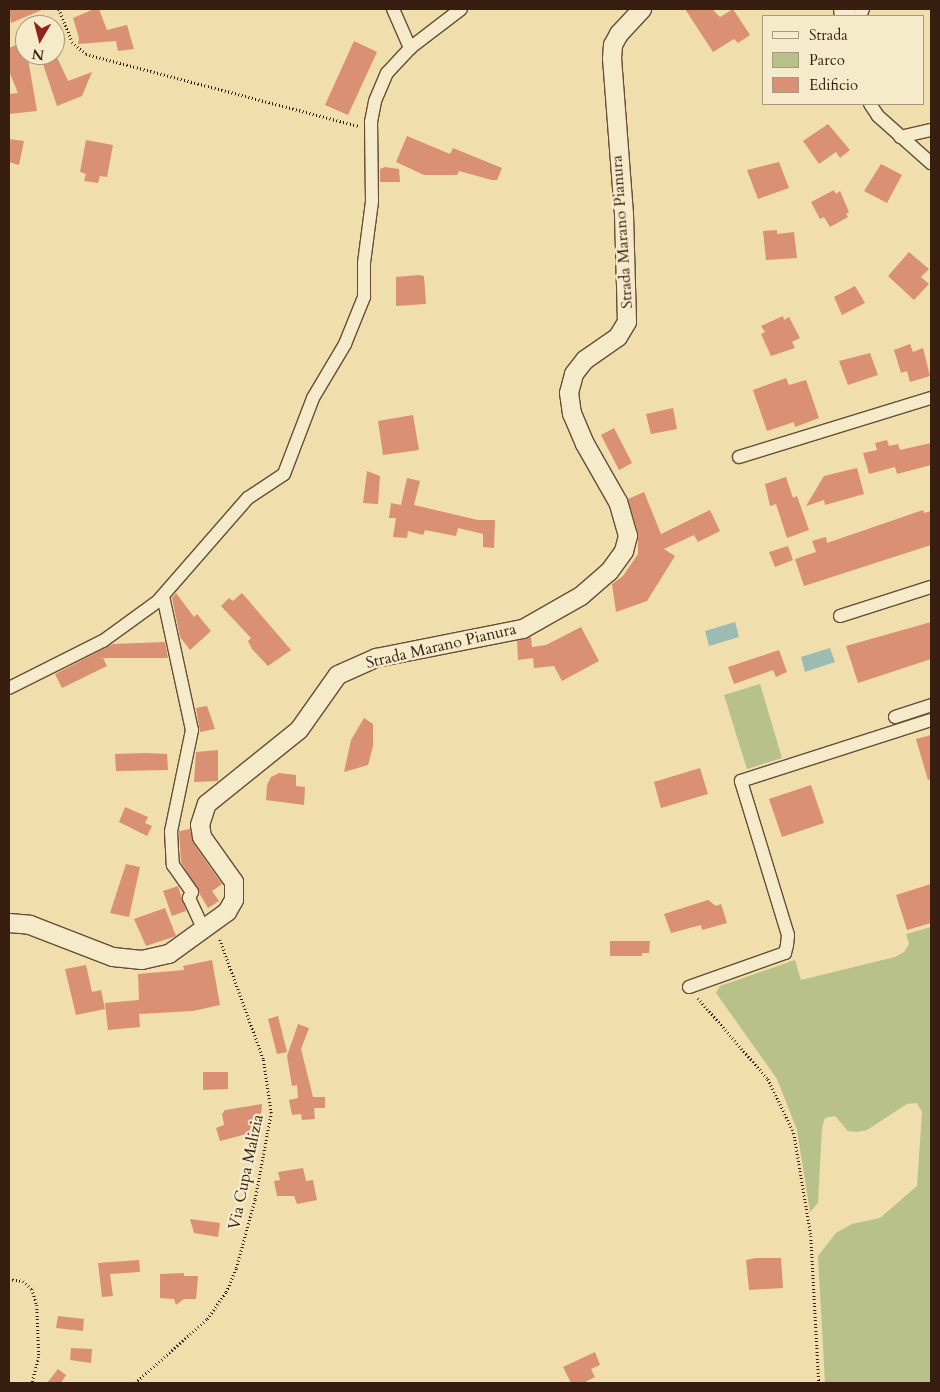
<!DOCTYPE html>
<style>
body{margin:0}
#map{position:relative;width:940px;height:1392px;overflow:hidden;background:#f0dead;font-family:Cardo,serif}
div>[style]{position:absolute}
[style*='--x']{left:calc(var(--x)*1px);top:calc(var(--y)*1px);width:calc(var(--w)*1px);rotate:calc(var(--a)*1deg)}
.green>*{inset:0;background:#b9c18a}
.water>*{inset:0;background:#9cbbb2}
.building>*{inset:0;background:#da9072}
.path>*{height:2.5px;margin-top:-1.25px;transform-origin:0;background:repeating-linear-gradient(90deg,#381d11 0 1px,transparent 0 3.5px)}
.roads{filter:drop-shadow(1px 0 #664d38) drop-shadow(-1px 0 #664d38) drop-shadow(0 1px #664d38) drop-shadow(0 -1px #664d38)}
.street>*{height:12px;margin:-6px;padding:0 6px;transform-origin:6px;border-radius:6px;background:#f5eaca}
.secondary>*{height:18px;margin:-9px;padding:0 9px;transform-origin:9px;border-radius:9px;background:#f5eaca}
span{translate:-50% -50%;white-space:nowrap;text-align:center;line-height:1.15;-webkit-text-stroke:5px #f5eaca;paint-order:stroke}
.street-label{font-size:16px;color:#381d11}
.frame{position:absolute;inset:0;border:10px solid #381d11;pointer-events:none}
.legend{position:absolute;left:762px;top:15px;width:162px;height:90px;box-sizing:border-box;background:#f5eaca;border:1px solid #a99880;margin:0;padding:6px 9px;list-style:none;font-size:15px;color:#381d11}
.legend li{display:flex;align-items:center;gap:10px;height:25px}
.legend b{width:25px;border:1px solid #a99880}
.north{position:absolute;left:15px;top:15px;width:50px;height:50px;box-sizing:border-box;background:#f5eaca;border:1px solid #a99880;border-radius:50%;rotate:188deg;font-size:14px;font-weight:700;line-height:20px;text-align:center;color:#381d11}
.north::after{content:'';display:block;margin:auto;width:18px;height:22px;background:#8f2418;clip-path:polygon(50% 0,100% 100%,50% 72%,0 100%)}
</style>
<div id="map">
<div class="green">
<div style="clip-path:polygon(760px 684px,782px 758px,747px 769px,724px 695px)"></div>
<div style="clip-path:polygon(931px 927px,931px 1383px,825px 1383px,818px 1256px,836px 1233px,852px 1224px,880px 1218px,917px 1186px,922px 1112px,917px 1103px,907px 1104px,867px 1130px,857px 1132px,848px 1131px,835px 1116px,825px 1118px,822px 1127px,818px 1203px,810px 1212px,797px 1130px,777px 1079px,716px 993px,720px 986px,795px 960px,801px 980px,895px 957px,904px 952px,909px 944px,906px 934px)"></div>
</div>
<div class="water">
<div style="clip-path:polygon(735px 622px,739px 637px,709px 646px,705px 631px)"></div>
<div style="clip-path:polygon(830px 648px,835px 662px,805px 672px,801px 657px)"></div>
</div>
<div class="building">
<div style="clip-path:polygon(9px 9px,44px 9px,11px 23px)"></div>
<div style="clip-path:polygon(94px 9px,99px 9px,107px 30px,127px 25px,134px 49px,118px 51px,116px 41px,78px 44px,79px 38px,73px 18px)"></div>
<div style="clip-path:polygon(685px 9px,712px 9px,720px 17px,733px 9px,750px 35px,738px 43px,734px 39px,713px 52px)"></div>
<div style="clip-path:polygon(25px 41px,37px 111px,9px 114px,9px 94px,18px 93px,9px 71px,9px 48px)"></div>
<div style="clip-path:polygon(354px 41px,377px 52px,348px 115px,325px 105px)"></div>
<div style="clip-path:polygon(40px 55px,56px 55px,68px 81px,92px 72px,82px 96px,57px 106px)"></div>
<div style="clip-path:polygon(828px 124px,850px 150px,840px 158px,836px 152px,819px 164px,803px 141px)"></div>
<div style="clip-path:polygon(407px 136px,450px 154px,453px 148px,502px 168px,497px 180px,492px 180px,459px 171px,457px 175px,424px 175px,396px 162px)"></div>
<div style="clip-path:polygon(9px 139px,24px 141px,19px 165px,9px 162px)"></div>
<div style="clip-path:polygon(86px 140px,113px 145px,107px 177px,100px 176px,98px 183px,84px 181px,86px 174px,80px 172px)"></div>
<div style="clip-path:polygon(779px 162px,789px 188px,758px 199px,747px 170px)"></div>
<div style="clip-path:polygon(881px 164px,902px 175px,887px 203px,864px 191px)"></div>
<div style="clip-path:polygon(385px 167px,399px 169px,400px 182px,380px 182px,380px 169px)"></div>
<div style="clip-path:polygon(834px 190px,836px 194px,840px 191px,849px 212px,846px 214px,848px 217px,830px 227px,824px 217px,820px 219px,811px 202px)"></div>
<div style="clip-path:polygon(777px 230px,777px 234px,794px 232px,797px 258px,766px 260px,763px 231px)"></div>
<div style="clip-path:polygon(909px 252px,929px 269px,921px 277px,929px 284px,914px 300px,888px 276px)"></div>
<div style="clip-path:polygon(419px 275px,424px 276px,426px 304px,396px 306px,396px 277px)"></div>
<div style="clip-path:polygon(855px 286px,865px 303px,842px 315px,834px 297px)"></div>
<div style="clip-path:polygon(783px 316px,784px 320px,789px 317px,800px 338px,792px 342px,795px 348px,771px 356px,761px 334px,765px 332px,761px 326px)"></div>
<div style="clip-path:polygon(910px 344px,913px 352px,923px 348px,930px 376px,910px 382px,907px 371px,901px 373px,894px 350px)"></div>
<div style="clip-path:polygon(870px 353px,878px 375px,848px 385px,839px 361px)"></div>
<div style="clip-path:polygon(786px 378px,789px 385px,806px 380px,819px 418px,795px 427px,794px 422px,767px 431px,753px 390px)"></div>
<div style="clip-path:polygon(673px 408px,677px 429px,651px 434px,646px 414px)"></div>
<div style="clip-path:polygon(413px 415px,419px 450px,383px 455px,378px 421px)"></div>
<div style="clip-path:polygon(614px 428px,632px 463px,619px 470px,601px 435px)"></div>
<div style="clip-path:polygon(887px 440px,889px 446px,898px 444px,900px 450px,931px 443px,931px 465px,897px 474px,895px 467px,869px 474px,863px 453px,877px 450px,875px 443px)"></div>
<div style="clip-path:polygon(857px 468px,864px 494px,825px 505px,824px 500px,806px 506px,824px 476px)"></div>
<div style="clip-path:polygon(367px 471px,380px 476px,378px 504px,363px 503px)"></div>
<div style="clip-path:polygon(786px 477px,793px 498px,797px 496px,809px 530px,787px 538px,776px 504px,770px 506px,765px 484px)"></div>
<div style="clip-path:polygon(407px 478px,420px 481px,414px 505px,478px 520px,495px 520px,494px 548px,483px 547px,483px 534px,458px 528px,456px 536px,425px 530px,423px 535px,408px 531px,407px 538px,393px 537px,396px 518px,389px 518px,391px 503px,401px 505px)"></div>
<div style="clip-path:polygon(644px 492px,661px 534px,710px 510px,720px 531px,698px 542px,694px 535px,664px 549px,675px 556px,647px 601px,616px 612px,612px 584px,623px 576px,638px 554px,638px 533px,628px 499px)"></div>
<div style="clip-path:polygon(923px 510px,924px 513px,931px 511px,931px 545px,804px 586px,795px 559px,816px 552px,812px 541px,826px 537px,827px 543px)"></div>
<div style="clip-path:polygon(788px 546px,793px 560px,775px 567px,769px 552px)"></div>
<div style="clip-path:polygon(176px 593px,194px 617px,197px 614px,211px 631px,190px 650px,180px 637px,172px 598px)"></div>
<div style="clip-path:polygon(242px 593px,291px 650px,268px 666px,252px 649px,248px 641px,251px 638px,221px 606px,229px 598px,233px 601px)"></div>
<div style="clip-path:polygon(931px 622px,931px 659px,858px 683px,846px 646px)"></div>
<div style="clip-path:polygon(581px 627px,599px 661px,562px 681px,554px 666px,534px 668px,533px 658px,518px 660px,517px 641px,531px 637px,532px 647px,546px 645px)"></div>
<div style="clip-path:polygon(165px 642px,168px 658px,103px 658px,107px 666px,62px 688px,55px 674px,113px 644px)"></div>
<div style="clip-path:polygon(779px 650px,787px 672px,776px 677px,773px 670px,734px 684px,728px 667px)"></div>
<div style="clip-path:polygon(207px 706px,215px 729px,200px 732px,196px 708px)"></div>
<div style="clip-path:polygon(364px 718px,373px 724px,373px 746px,368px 765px,344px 772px,351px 740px)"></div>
<div style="clip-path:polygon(931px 735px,931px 779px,928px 780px,916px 739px)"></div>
<div style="clip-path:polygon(218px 750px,218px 781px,194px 782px,196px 752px)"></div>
<div style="clip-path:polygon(145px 753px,167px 754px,168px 770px,116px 771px,115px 754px)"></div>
<div style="clip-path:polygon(700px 768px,708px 794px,661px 808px,654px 782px)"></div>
<div style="clip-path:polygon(279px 773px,296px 775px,296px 786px,305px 787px,304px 805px,266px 800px,267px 785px,271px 777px)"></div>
<div style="clip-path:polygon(811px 785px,824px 823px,782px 837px,769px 799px)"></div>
<div style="clip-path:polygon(125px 807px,148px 817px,145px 823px,152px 826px,147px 836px,119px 822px)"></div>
<div style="clip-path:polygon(190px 829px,193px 843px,222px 884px,212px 891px,219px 901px,208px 908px,181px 862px,179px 831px)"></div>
<div style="clip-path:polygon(126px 864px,140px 867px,129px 917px,110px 913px)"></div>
<div style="clip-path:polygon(931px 884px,931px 923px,907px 930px,896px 895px)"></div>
<div style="clip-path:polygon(178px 886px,186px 911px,172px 916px,163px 891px)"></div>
<div style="clip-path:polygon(708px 900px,716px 906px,721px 904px,727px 923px,702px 930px,701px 925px,671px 933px,664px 914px)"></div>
<div style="clip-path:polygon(165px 908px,176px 936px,146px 946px,134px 919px)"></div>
<div style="clip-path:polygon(610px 941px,650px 941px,649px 953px,642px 953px,642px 956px,610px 956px)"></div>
<div style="clip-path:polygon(212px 960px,220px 1005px,193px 1011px,139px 1014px,140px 1027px,108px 1030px,105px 1003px,139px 1000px,138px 974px,184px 970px,183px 966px)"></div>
<div style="clip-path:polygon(86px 965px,92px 992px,101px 990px,105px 1009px,76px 1015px,65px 969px)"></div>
<div style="clip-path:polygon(278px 1016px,287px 1052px,277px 1054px,268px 1019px)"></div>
<div style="clip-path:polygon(298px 1024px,309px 1028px,301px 1049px,313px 1097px,325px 1097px,325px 1108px,314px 1108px,315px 1119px,302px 1120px,301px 1114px,292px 1115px,289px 1100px,298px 1098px,297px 1085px,292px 1086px,287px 1056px)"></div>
<div style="clip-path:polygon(203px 1072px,228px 1072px,228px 1089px,203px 1090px)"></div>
<div style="clip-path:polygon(262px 1104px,261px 1117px,255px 1118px,258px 1131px,220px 1141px,216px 1128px,224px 1125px,222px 1114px,225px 1110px)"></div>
<div style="clip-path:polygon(303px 1168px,306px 1181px,313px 1180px,317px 1200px,297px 1204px,294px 1196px,277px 1196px,274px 1181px,280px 1180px,278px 1172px)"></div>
<div style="clip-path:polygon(190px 1219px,220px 1223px,218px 1237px,194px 1233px)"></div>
<div style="clip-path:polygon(756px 1258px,781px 1258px,783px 1288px,749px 1290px,746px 1260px)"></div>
<div style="clip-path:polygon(139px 1260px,140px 1272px,110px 1274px,113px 1296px,102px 1297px,98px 1263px)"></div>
<div style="clip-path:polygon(184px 1273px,184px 1276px,198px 1276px,196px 1299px,184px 1299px,176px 1305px,174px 1299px,160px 1298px,160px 1274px)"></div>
<div style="clip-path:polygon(58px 1316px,84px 1319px,83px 1331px,56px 1328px)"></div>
<div style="clip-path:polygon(71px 1348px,92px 1349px,91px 1363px,70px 1360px)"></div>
<div style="clip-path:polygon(595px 1352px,600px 1365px,591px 1369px,595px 1377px,583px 1383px,571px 1383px,563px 1367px)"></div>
<div style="clip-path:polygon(58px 1369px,66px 1375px,61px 1383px,47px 1383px)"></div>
</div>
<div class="path">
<div style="--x:59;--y:9;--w:35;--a:68"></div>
<div style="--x:72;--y:42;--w:18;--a:41"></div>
<div style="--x:86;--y:54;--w:282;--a:14.8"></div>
<div style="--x:698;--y:998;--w:107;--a:49.2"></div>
<div style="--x:768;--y:1079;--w:60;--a:64.3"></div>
<div style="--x:794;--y:1133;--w:104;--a:80.6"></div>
<div style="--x:811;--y:1236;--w:147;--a:86.9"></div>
<div style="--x:9;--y:1279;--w:14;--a:8"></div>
<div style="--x:23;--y:1281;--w:12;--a:42"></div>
<div style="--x:32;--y:1289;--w:17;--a:73"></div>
<div style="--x:37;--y:1305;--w:52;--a:87.8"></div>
<div style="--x:39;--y:1357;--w:27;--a:105"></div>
<div style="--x:135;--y:1383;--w:96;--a:-41.6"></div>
<div style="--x:207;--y:1319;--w:33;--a:-55"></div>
<div style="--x:226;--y:1292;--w:26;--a:-67"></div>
<div style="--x:236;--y:1268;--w:72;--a:-74.6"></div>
<div style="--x:255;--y:1199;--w:66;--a:-79.5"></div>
<div style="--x:267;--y:1134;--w:21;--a:-79"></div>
<div style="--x:271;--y:1113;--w:55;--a:-98.4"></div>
<div style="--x:263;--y:1059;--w:129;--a:-110"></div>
</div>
<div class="roads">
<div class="street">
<div style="--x:393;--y:9;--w:43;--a:66.4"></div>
<div style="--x:840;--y:9;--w:7;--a:82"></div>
<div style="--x:849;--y:16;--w:7;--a:-82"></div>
<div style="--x:860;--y:16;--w:8;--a:-67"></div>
<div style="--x:870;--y:104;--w:14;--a:56"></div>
<div style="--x:878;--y:116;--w:71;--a:41.6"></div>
<div style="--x:900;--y:137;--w:32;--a:-13"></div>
<div style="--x:739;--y:457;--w:201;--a:-17.1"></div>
<div style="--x:163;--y:596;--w:137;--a:77.8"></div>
<div style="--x:192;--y:730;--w:103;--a:101.7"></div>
<div style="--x:171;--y:831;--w:34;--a:87"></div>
<div style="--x:173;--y:865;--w:33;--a:55"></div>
<div style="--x:192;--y:892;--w:7;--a:117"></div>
<div style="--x:189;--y:898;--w:35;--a:65"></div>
<div style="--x:840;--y:616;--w:96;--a:-17.7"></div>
<div style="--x:9;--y:688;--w:105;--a:-26.6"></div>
<div style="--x:103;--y:641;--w:68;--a:-36"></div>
<div style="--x:158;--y:601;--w:137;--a:-48.9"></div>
<div style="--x:248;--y:498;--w:43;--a:-33.7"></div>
<div style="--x:284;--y:474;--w:81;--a:-69.1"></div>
<div style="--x:313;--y:398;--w:63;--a:-59.3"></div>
<div style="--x:345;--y:344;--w:51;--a:-68"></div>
<div style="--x:364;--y:297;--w:34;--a:-90"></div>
<div style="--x:364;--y:263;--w:63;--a:-82.6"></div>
<div style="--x:372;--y:201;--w:79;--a:-90.7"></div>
<div style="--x:371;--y:122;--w:21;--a:-79"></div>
<div style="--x:375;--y:101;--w:30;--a:-67"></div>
<div style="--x:387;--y:73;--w:34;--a:-47"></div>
<div style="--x:410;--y:48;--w:64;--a:-37.4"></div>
<div style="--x:895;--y:717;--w:38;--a:-18"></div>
<div style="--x:689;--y:987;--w:102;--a:-19.5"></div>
<div style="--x:785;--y:953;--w:8;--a:-76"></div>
<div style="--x:787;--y:945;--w:10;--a:-84"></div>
<div style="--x:788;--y:935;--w:161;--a:-107"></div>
<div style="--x:741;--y:781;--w:200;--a:-17.8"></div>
</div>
<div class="secondary">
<div style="--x:9;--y:923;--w:21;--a:5"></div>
<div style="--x:30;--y:925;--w:89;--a:21.1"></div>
<div style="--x:113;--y:957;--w:29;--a:6"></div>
<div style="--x:142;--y:960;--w:28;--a:-13"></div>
<div style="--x:169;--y:954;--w:72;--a:-35.9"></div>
<div style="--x:227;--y:912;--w:14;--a:-60"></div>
<div style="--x:234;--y:900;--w:18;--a:-90"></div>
<div style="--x:234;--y:882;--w:55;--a:-125.4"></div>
<div style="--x:202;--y:837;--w:12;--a:-99"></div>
<div style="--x:200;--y:825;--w:22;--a:-72"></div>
<div style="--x:207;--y:804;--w:118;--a:-38.8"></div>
<div style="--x:299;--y:730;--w:67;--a:-54.7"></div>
<div style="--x:338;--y:675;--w:42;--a:-24.1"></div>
<div style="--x:376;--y:658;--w:150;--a:-11.2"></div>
<div style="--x:523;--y:629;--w:67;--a:-29.6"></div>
<div style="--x:581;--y:596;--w:37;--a:-41"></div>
<div style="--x:609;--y:572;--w:26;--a:-54"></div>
<div style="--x:624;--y:551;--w:16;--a:-75"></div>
<div style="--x:628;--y:536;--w:35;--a:-106"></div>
<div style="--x:618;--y:502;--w:67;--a:-119.6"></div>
<div style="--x:585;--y:444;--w:33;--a:-113"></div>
<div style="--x:572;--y:414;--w:21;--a:-98"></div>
<div style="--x:569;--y:393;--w:20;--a:-75"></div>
<div style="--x:574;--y:374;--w:18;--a:-52"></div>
<div style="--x:585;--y:360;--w:40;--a:-34.9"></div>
<div style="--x:618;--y:337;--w:17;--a:-59"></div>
<div style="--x:627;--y:322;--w:108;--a:-91.6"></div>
<div style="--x:624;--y:214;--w:155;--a:-94.4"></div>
<div style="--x:612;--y:59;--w:14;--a:-86"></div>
<div style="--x:613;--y:45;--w:13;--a:-61"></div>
<div style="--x:619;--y:34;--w:34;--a:-47"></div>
</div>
</div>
<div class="street-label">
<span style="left:622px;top:232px;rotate:-94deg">Strada Marano Pianura</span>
<span style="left:441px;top:646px;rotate:-13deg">Strada Marano Pianura</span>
<span style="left:246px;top:1172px;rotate:-78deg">Via Cupa Malizia</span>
</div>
<div class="frame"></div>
<ul class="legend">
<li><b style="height:6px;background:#f5eaca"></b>Strada</li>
<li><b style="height:14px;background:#b9c18a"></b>Parco</li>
<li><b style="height:14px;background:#da9072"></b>Edificio</li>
</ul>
<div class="north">N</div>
</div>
